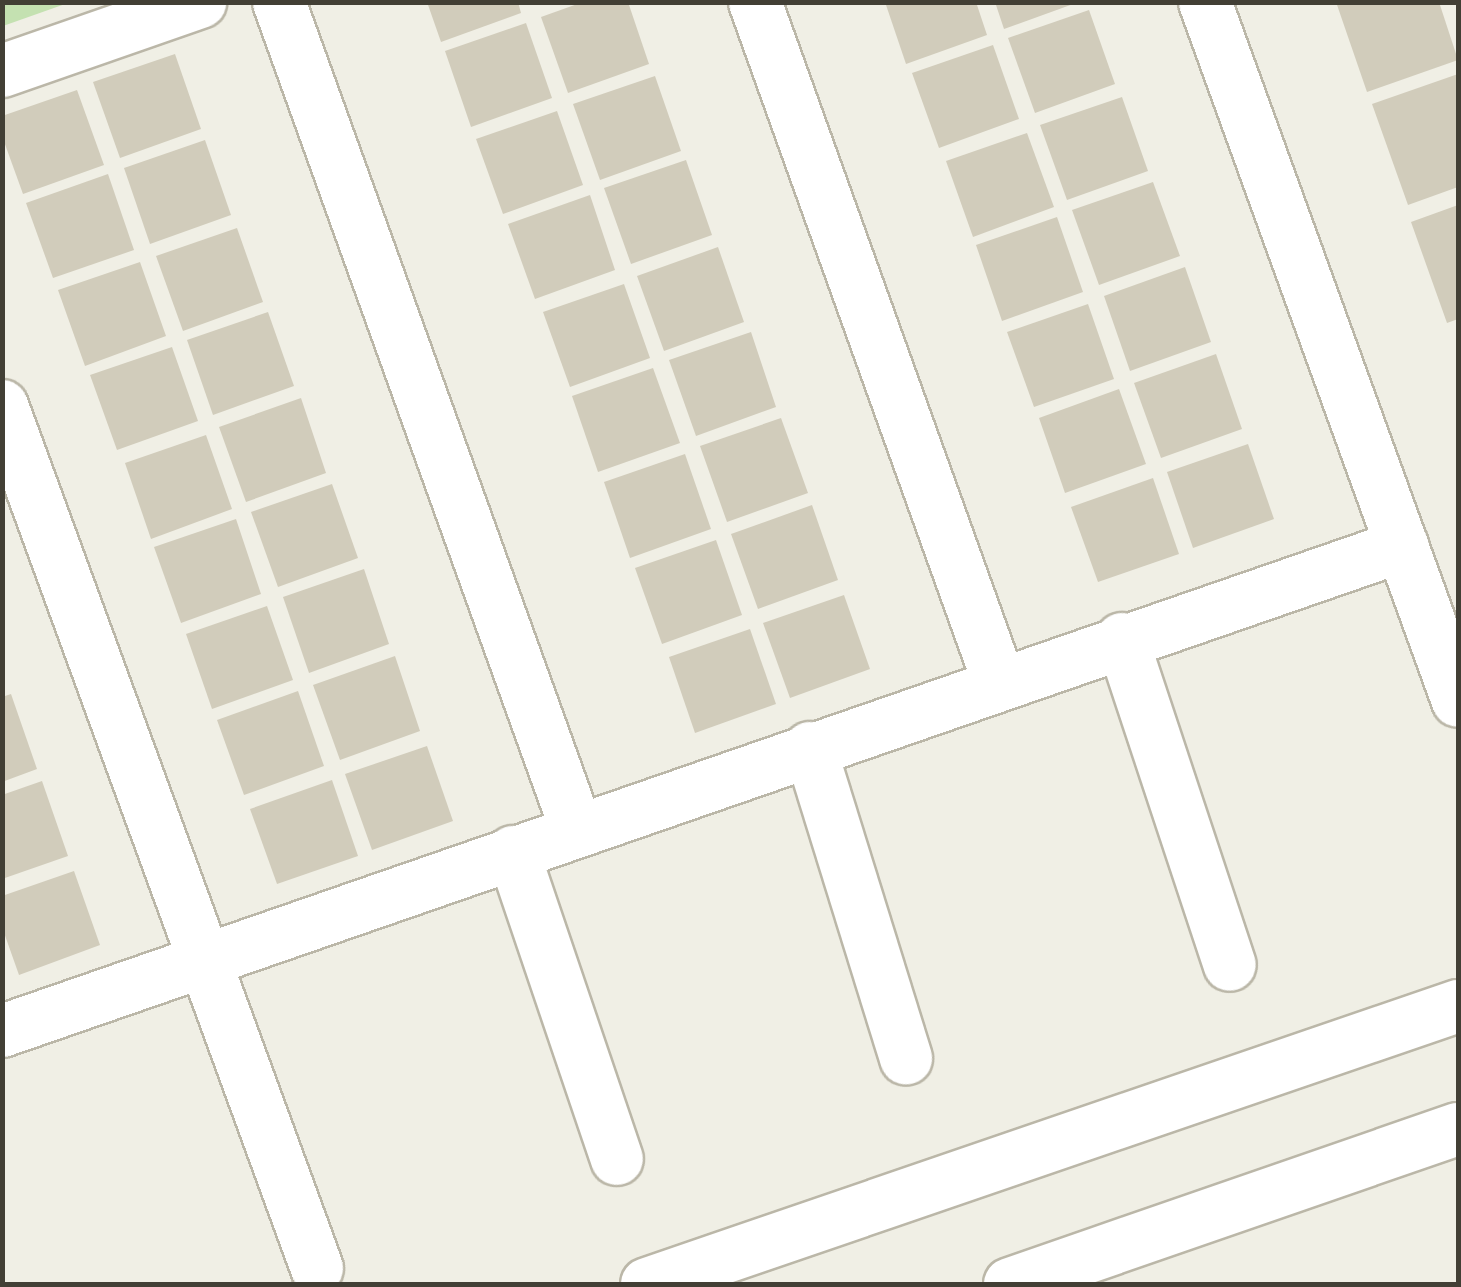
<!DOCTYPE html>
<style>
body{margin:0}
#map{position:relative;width:1461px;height:1287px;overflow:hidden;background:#f0efe5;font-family:"Space Grotesk",sans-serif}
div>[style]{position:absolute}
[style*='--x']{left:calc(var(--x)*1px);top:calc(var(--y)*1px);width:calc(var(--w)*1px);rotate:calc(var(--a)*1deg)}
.green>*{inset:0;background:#c4e1b1}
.building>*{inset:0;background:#d1ccbb}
.roads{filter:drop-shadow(2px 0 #bbb7a8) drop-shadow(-2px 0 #bbb7a8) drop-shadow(0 2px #bbb7a8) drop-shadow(0 -2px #bbb7a8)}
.minor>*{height:52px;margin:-26px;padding:0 26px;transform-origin:26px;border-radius:26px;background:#fff}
span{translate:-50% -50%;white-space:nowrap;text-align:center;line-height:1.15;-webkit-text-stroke:8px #fff;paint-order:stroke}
.frame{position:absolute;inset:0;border:5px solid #423f35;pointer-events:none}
</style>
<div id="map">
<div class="green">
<div style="clip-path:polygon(3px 2px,68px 2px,68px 3px,3px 26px)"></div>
</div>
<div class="building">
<div style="clip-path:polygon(427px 2px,518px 2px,521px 13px,441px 42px)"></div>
<div style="clip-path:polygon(583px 2px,628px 2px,649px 64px,568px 93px,541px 17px)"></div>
<div style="clip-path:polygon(885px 2px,976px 2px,987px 35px,906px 64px)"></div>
<div style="clip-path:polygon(995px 2px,1076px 2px,1076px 3px,1004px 29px)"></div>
<div style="clip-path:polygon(1336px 2px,1439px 2px,1458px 60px,1367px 92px)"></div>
<div style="clip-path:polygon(1089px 10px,1115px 84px,1035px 113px,1008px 38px)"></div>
<div style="clip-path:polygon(526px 23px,552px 98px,471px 127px,445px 51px)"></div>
<div style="clip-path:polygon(993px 45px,1019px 119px,939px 148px,912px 73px)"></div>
<div style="clip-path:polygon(175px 54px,201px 129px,120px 158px,93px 82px)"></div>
<div style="clip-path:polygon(1458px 74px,1458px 187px,1408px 205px,1372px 104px)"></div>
<div style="clip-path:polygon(655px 76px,681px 151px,600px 180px,573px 104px)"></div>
<div style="clip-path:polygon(77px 90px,104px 165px,23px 194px,2px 136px,2px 116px)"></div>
<div style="clip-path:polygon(1122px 97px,1148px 171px,1067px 200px,1040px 125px)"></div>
<div style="clip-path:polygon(557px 111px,583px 185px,503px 214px,476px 139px)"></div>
<div style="clip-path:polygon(1027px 133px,1054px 207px,973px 237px,946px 161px)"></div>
<div style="clip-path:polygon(205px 140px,231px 215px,150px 244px,124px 168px)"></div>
<div style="clip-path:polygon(686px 160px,712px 235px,631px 264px,604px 188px)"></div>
<div style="clip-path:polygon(108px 174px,134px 250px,53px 278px,26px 203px)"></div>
<div style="clip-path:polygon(1153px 182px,1180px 256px,1099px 285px,1072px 210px)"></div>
<div style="clip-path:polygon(590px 195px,615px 270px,535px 299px,508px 224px)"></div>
<div style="clip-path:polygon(1458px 205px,1458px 319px,1447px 323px,1411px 222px)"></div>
<div style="clip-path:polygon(1057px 217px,1083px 292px,1002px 321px,976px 245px)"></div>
<div style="clip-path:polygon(237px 228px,263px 302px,183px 331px,156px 256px)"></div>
<div style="clip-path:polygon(718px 247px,744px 322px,664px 351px,637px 276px)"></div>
<div style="clip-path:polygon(140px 262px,166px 336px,85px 366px,58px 290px)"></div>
<div style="clip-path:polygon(1185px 267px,1211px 342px,1130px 371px,1104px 296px)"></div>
<div style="clip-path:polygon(624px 284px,650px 358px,570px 387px,543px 312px)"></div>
<div style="clip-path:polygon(1088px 304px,1114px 379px,1034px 407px,1007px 332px)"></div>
<div style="clip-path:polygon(268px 312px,294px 386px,213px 415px,187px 340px)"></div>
<div style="clip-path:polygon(751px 332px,776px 407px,696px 436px,669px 360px)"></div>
<div style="clip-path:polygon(172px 347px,198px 421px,117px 450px,90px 375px)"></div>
<div style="clip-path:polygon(1216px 354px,1242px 429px,1161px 458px,1134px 383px)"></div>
<div style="clip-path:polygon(653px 368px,680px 443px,598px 472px,572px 396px)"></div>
<div style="clip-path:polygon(1119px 389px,1146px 464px,1065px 493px,1039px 418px)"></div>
<div style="clip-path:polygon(301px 398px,326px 473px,246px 502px,219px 427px)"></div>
<div style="clip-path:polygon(781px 418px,808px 493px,727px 522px,700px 446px)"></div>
<div style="clip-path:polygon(206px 435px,232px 509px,151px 539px,125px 463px)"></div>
<div style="clip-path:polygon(1248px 444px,1274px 519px,1193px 548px,1167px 472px)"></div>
<div style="clip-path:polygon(685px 454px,711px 529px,630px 558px,604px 482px)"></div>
<div style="clip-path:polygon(1153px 478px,1179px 554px,1098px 582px,1071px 507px)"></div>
<div style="clip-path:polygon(332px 484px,358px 558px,278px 587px,251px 512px)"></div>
<div style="clip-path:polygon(812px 505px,838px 580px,758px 609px,731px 534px)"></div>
<div style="clip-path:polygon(236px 519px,261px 594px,181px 623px,154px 547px)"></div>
<div style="clip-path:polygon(716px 540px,742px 615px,662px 644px,635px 568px)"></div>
<div style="clip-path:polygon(364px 569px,389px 644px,309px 673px,283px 597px)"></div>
<div style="clip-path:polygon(844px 595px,870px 669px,790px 698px,763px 623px)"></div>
<div style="clip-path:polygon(267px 606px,293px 680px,212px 709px,186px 634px)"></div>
<div style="clip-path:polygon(750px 629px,776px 704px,695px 733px,669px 657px)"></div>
<div style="clip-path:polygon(395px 656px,420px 731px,340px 760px,313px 685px)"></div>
<div style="clip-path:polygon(298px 691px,324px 766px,244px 795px,217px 720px)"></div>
<div style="clip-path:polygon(11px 694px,37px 769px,2px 782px,2px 697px)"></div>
<div style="clip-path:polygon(427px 746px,453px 821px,372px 850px,345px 774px)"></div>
<div style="clip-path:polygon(332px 780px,358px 856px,277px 884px,250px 809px)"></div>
<div style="clip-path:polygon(42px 781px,68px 856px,2px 879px,2px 795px)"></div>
<div style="clip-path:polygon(74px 871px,100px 945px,19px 975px,2px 927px,2px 896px)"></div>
</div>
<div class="roads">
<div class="minor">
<div style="--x:279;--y:2;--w:880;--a:70.21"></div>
<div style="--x:755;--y:2;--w:722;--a:70.26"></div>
<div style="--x:1205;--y:2;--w:743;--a:70.1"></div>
<div style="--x:2;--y:71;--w:210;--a:-19.2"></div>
<div style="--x:2;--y:406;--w:918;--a:69.93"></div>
<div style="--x:1122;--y:639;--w:343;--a:71.7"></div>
<div style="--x:810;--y:748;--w:325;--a:72.8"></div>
<div style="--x:513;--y:852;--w:324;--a:71.3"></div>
<div style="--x:2;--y:1031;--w:1482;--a:-19.11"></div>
<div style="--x:647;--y:1284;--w:857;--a:-18.92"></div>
<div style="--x:1010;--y:1284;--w:474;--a:-19.1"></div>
</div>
</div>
<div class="frame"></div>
</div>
